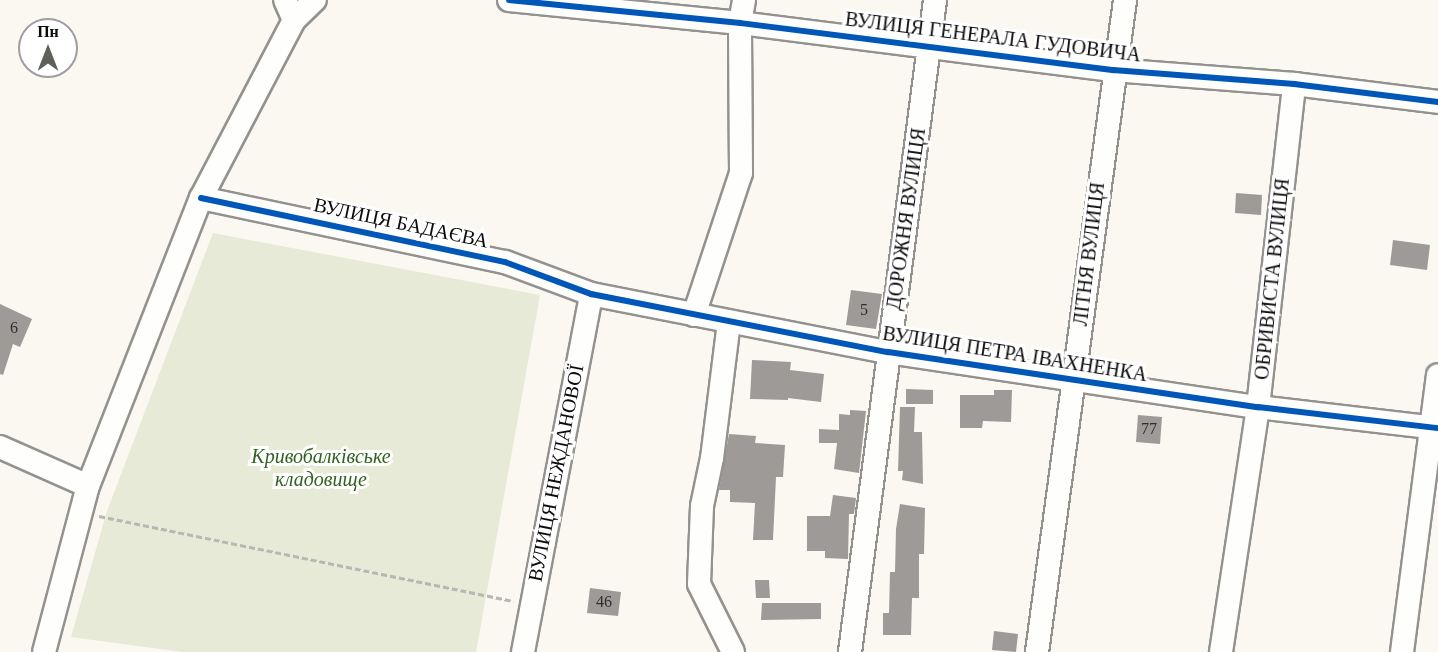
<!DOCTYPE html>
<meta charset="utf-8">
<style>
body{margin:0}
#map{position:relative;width:1438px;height:652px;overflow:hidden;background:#faf8f1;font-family:"Times New Roman",serif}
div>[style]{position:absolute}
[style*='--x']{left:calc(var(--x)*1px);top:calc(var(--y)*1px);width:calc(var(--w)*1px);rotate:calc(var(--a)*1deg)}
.cemetery>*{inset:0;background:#e7ead6}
.building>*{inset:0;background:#9d9a97}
.path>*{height:3px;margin-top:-1.5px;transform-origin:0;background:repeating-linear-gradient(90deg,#b7b7b6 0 6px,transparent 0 9px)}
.roads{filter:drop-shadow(2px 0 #93928f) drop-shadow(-2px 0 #93928f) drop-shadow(0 2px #93928f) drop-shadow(0 -2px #93928f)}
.minor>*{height:22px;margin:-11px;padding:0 11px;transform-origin:11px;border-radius:11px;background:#fefefd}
.cycleway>*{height:6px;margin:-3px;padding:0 3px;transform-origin:3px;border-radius:3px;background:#0057b8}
span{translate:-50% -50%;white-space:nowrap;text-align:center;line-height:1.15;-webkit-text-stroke:6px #fff;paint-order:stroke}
.number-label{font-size:16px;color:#30302f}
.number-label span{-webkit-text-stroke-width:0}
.street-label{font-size:20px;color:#0c0c0c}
.park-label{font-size:20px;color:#326120;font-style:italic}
.north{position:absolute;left:18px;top:18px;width:60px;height:60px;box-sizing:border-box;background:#fff;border:2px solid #9e9e9e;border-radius:50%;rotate:0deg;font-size:16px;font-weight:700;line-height:24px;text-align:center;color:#0c0c0c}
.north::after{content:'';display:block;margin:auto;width:21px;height:27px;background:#5f5f5c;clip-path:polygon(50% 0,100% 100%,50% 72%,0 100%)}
</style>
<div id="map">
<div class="cemetery">
<div style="clip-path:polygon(213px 233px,540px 295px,476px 652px,182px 652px,71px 637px,107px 511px)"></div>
</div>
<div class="building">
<div style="clip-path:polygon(1236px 193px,1262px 195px,1261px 215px,1235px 213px)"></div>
<div style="clip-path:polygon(1393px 240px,1430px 245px,1427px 270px,1390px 265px)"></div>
<div style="clip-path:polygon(851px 290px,882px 294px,876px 329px,846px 325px)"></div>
<div style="clip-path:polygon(0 304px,32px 319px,20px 347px,13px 344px,3px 375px,0 374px)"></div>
<div style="clip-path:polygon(752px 360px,791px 362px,790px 370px,824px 374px,821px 402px,788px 398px,788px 400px,750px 399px)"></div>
<div style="clip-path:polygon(906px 389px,933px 390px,933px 404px,906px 404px)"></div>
<div style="clip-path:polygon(994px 390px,1012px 390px,1011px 422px,983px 421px,982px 428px,960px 428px,960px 395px,994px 395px)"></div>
<div style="clip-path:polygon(900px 407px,915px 407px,914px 432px,922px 432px,923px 484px,902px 480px,903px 471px,898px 471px)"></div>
<div style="clip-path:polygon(850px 410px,866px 411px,859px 473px,834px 469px,837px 443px,819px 443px,819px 429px,839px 430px,839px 414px,850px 415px)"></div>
<div style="clip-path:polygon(1138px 415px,1162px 417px,1160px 444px,1136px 442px)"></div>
<div style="clip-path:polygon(729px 434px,756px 436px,755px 443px,785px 445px,783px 477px,776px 477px,773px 540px,753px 540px,755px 503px,730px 502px,730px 490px,719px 490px)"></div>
<div style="clip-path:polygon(833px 495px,856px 498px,854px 514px,849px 514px,848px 559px,825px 558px,825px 551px,807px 551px,807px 516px,830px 516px)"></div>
<div style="clip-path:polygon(900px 504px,925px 508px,924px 554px,919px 554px,919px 598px,912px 598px,911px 635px,883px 635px,883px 613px,889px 613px,890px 572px,895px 572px,896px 529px)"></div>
<div style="clip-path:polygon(755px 580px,769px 580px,770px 598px,756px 598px)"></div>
<div style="clip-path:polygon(590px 588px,621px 592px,618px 616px,587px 613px)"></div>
<div style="clip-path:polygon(762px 603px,821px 603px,821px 619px,761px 620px)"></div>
<div style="clip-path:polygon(994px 631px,1018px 634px,1016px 652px,992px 650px)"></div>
</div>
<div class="path">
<div style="--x:99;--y:516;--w:423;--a:11.6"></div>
</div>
<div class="roads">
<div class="minor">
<div style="--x:509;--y:0;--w:232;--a:5.7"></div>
<div style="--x:740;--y:23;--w:376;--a:7.2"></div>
<div style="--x:1113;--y:70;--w:182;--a:4.4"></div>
<div style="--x:1294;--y:84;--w:145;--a:7.1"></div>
<div style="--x:294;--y:20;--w:29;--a:-44"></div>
<div style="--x:201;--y:198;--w:311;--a:11.9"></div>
<div style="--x:505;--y:262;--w:92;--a:20.4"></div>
<div style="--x:591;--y:294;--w:303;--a:11.1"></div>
<div style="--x:888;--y:352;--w:374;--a:8.5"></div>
<div style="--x:1258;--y:407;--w:181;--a:6.7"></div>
<div style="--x:694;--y:315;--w:150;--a:-71.7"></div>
<div style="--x:741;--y:173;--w:150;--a:-90.4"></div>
<div style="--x:740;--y:23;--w:23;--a:-80"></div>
<div style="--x:729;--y:322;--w:137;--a:97.1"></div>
<div style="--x:712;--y:458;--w:49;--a:101.8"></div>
<div style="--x:702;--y:506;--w:78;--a:92.2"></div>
<div style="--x:699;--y:584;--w:76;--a:63.4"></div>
<div style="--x:0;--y:447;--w:96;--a:23.9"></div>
<div style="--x:44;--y:652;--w:172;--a:-75.2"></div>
<div style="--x:88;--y:486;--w:309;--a:-68.6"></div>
<div style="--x:201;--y:198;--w:201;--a:-62.4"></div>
<div style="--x:294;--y:20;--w:22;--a:-114"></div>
<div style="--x:523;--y:652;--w:364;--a:-79.2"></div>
<div style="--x:850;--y:652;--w:658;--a:-82.57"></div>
<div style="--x:1037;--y:652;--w:658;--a:-82.31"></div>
<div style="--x:1221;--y:652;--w:248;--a:-81.4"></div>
<div style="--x:1258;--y:407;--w:325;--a:-83.6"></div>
<div style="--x:1402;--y:652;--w:279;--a:-82.6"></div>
</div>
</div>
<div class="cycleway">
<div style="--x:509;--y:0;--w:232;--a:5.7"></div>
<div style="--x:740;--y:23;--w:376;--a:7.2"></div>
<div style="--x:1113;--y:70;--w:182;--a:4.4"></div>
<div style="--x:1294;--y:84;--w:145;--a:7.1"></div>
<div style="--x:201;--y:198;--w:311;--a:11.9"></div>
<div style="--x:505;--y:262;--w:92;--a:20.4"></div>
<div style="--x:591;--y:294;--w:303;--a:11.1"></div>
<div style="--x:888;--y:352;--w:374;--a:8.5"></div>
<div style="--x:1258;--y:407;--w:181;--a:6.7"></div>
</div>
<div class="number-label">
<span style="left:864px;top:310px">5</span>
<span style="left:14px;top:328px">6</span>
<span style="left:1149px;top:429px">77</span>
<span style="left:604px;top:602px">46</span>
</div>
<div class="street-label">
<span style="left:993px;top:37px;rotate:7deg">ВУЛИЦЯ ГЕНЕРАЛА ГУДОВИЧА</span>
<span style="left:906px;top:219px;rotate:-82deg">ДОРОЖНЯ ВУЛИЦЯ</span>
<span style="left:401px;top:223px;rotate:12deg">ВУЛИЦЯ БАДАЄВА</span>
<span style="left:1089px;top:254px;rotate:-83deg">ЛІТНЯ ВУЛИЦЯ</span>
<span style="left:1272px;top:279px;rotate:-84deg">ОБРИВИСТА ВУЛИЦЯ</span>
<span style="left:1015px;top:354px;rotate:9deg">ВУЛИЦЯ ПЕТРА ІВАХНЕНКА</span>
<span style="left:556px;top:473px;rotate:-79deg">ВУЛИЦЯ НЕЖДАНОВОЇ</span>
</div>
<div class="park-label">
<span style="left:321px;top:468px">Кривобалківське<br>кладовище</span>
</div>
<div class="north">Пн</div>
</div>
